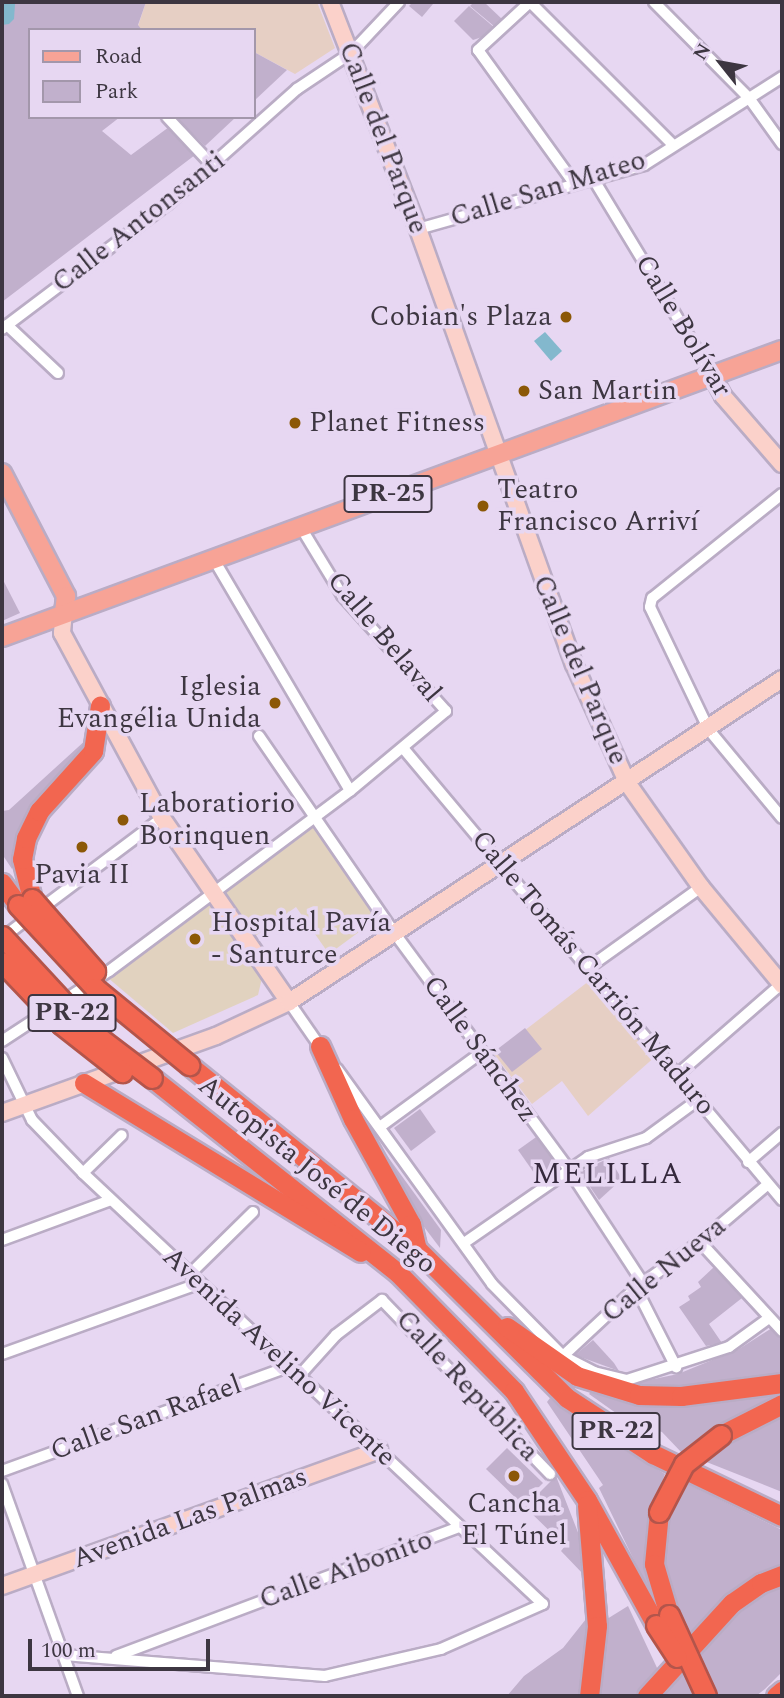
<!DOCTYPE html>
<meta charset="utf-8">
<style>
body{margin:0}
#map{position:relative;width:784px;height:1698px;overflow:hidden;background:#e7d7f2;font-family:Spectral,serif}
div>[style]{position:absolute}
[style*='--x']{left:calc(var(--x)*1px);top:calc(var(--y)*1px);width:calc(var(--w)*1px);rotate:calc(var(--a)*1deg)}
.education>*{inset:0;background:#e6cfc4}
.medical>*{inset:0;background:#e1d2bf}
.green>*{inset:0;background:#c1b0cc}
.water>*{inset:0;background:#83b8cd}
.roads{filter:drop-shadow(2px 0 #baacc5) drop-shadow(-2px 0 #baacc5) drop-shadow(0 2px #baacc5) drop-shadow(0 -2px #baacc5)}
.street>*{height:10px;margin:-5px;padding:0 5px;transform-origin:5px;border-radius:5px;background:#fff}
.secondary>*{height:16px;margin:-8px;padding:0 8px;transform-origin:8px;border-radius:8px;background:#fbd1ca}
.primary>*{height:18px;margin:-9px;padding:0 9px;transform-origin:9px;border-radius:9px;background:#f7a396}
.highway>*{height:19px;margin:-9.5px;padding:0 9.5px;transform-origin:9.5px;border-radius:9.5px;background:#f26650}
.bridges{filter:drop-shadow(2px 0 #b3554b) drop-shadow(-2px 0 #b3554b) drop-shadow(0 2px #b3554b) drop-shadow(0 -2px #b3554b)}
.highway-bridge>*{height:19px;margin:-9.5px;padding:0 9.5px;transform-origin:9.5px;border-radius:9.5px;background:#f26650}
.dots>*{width:19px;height:19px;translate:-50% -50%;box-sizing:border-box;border:4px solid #e7d7f2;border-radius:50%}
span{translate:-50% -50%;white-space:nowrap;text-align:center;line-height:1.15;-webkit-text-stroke:7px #e7d7f2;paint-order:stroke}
.shield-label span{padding:2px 5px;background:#e7d7f2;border:2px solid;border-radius:5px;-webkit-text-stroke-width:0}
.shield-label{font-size:26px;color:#3d3641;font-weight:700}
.street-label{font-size:28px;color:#3d3641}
.poi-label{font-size:28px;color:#3d3641}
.right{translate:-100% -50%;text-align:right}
.left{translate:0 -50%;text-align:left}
.neighbourhood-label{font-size:30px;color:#35293d;letter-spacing:2px}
.frame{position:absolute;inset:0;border:4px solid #3d3641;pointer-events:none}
.legend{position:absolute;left:28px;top:28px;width:228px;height:91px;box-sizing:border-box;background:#e7d7f2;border:2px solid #a397ab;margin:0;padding:9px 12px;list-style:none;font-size:21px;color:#3d3641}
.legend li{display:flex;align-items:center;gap:14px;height:35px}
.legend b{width:35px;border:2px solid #a397ab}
.north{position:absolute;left:686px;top:28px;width:70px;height:70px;-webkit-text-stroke:5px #e7d7f2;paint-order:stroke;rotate:301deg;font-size:19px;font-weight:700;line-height:28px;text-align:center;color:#3d3641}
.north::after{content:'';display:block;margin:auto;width:24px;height:32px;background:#3d3641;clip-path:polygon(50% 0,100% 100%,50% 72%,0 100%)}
.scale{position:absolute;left:28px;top:1639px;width:182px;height:32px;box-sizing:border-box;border:4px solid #3d3641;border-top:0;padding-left:9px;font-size:21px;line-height:24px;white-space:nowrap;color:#3d3641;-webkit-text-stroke:5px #e7d7f2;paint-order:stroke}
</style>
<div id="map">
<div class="education">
<div style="clip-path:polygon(146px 2px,317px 2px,335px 48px,295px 74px,254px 52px,254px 30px,142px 30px,138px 26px)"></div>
<div style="clip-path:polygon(589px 981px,657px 1055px,588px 1116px,562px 1081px,532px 1104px,494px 1054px)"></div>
</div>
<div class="medical">
<div style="clip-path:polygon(312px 824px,378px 918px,329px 954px,296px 907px,254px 937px,220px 892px)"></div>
<div style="clip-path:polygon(206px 901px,262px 978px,258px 995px,173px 1033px,107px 977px)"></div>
</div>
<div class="green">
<div style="clip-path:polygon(2px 2px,146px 2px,138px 25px,142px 30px,30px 30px,30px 117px,120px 117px,102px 131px,131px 155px,169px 127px,195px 155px,2px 302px)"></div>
<div style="clip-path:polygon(413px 2px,431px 2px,433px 4px,422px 17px,409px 6px)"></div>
<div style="clip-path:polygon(474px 2px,484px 2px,503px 20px,495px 27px,470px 6px)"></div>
<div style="clip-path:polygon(469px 6px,495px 28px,488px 35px,473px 40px,454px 21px)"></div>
<div style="clip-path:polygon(254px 52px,287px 70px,254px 101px)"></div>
<div style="clip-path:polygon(176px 117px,236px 117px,205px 146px)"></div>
<div style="clip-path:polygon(2px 578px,20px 613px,2px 621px)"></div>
<div style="clip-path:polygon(88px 738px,82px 756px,12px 869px,2px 854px,2px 811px,9px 810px)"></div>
<div style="clip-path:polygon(525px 1028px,542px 1049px,512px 1072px,495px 1051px)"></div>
<div style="clip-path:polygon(351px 1106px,441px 1230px,440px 1248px,412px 1211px)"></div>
<div style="clip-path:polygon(420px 1109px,436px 1132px,411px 1151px,394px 1128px)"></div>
<div style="clip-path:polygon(539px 1135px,560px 1166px,539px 1180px,518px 1150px)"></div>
<div style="clip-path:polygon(609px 1158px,622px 1179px,599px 1200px,580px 1172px)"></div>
<div style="clip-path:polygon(714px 1267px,742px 1298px,709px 1324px,722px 1343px,706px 1346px,679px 1307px,690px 1300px,688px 1296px,701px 1287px,698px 1282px)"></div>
<div style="clip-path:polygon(772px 1328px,782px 1338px,782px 1377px,662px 1393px,630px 1384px,678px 1374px,739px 1349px)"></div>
<div style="clip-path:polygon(593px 1340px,614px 1363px,619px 1371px,575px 1355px)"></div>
<div style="clip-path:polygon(594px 1388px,768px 1390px,773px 1402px,700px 1437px,682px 1453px,662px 1432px,630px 1423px,589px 1394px)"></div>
<div style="clip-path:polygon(550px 1398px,588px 1428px,665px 1474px,646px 1531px,646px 1554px,663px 1620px,599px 1488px,603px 1485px,547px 1402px)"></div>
<div style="clip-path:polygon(782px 1413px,782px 1492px,699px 1459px,738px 1432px)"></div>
<div style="clip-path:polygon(507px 1448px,543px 1483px,522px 1504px,486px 1469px)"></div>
<div style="clip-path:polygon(556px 1476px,579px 1535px,584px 1535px,593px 1586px,583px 1696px,507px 1696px,524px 1676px,563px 1648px,586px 1619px,584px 1575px,561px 1551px,565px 1546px,525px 1507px)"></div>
<div style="clip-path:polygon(682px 1481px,782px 1530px,782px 1570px,688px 1638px,676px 1621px,663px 1573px,668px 1520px)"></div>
<div style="clip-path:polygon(782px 1584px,782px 1672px,765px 1689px,756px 1696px,655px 1696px,713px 1632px,755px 1595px)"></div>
<div style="clip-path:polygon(628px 1606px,659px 1672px,637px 1696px,596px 1696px,607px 1619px)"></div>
</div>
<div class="water">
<div style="clip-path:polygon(2px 2px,15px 4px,14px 19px,9px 24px,2px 25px)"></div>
<div style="clip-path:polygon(545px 332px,562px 351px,551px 361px,534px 341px)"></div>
</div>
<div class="roads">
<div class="street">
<div style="--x:530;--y:2;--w:71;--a:137.3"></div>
<div style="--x:478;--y:50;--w:164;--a:54.2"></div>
<div style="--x:530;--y:2;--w:202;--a:45"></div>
<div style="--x:654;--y:2;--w:135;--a:45.3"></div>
<div style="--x:749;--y:98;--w:57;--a:54.3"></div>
<div style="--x:167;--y:117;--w:67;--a:46.8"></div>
<div style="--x:594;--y:180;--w:228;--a:58.8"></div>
<div style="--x:418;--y:229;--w:235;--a:-15.8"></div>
<div style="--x:644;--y:165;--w:164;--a:-32.5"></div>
<div style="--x:7;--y:325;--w:70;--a:43.3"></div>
<div style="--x:2;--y:329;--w:208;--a:-37"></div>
<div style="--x:168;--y:204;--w:173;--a:-41.7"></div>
<div style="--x:297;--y:89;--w:65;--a:-33.7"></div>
<div style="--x:351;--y:53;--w:70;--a:-46.7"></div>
<div style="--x:782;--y:494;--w:166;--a:141.3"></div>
<div style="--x:652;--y:598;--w:9;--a:103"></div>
<div style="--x:650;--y:607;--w:136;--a:64.4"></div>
<div style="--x:709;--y:730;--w:114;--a:50.3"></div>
<div style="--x:213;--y:558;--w:270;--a:59.5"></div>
<div style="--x:259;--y:736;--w:237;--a:55.5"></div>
<div style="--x:393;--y:931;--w:297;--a:53.6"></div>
<div style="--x:569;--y:1170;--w:135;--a:56.8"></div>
<div style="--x:403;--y:748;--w:590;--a:50.02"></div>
<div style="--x:2;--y:938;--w:200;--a:-36.9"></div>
<div style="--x:588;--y:968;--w:139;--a:-35.6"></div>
<div style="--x:289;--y:1002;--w:56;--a:55.2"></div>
<div style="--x:2;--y:1041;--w:128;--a:-33.2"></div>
<div style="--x:109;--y:971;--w:301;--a:-36.8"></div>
<div style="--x:350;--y:791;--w:125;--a:-39.8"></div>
<div style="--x:446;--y:711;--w:156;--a:-131.9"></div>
<div style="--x:342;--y:595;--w:81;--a:-121.3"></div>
<div style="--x:2;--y:1058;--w:69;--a:64.2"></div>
<div style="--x:32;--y:1120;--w:74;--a:46.1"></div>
<div style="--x:83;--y:1173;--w:630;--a:43.14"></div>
<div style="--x:543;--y:1604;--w:111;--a:156.2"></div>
<div style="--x:441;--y:1649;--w:119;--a:166.9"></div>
<div style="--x:325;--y:1676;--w:262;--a:-175.4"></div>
<div style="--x:337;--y:1069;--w:265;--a:54.2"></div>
<div style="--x:492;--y:1284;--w:101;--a:45.4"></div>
<div style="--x:563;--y:1356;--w:35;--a:27"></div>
<div style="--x:594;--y:1372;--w:34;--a:14"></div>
<div style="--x:627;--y:1380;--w:107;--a:-17.9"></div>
<div style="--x:729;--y:1347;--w:49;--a:-35.9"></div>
<div style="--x:678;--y:1074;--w:137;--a:-41.1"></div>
<div style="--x:381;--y:1126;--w:125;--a:-36.2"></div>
<div style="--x:748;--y:1162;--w:45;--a:-40.5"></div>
<div style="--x:83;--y:1173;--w:54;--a:-44.3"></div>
<div style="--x:2;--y:1240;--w:116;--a:-20.2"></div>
<div style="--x:700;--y:1242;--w:121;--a:47.3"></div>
<div style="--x:464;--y:1243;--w:151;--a:-34.7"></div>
<div style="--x:588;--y:1157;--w:61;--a:-18.1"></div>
<div style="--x:646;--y:1138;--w:66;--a:-36.3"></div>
<div style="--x:191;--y:1273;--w:87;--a:-44.5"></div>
<div style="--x:636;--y:1288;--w:89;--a:63.1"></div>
<div style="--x:2;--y:1354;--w:210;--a:-19.7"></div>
<div style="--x:563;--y:1356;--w:100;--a:-43"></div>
<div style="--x:636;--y:1288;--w:79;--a:-35.7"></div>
<div style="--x:700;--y:1242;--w:88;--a:-40.4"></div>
<div style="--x:300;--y:1375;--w:54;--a:-48"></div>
<div style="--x:336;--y:1335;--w:58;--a:-37.3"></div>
<div style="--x:382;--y:1300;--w:242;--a:46"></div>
<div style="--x:2;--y:1471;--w:307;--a:-20"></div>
<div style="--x:2;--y:1484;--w:225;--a:70.3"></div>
<div style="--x:116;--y:1656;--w:367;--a:-20.6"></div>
</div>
<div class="secondary">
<div style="--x:330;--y:2;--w:243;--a:68.8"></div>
<div style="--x:418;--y:229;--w:462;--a:70.3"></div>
<div style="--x:574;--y:664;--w:132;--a:65.8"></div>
<div style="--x:628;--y:784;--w:126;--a:54.7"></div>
<div style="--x:701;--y:887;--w:127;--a:50.4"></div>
<div style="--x:712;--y:375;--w:24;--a:62"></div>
<div style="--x:723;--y:396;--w:90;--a:49.1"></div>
<div style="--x:64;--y:613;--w:20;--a:96"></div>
<div style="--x:62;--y:633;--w:210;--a:61.6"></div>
<div style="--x:162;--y:818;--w:224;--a:55.4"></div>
<div style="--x:2;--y:1113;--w:227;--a:-19.8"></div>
<div style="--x:216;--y:1036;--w:81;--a:-25"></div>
<div style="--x:289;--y:1002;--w:589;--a:-33.23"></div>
<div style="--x:2;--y:1586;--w:401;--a:-19.8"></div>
</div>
<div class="primary">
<div style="--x:2;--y:473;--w:139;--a:62.5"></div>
<div style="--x:66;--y:596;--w:17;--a:97"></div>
<div style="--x:2;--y:637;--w:831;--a:-20.2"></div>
</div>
<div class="highway">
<div style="--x:2;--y:883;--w:27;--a:54"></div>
<div style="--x:32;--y:899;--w:41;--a:-104"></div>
<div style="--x:22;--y:859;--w:21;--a:-79"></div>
<div style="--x:26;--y:838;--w:30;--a:-64"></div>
<div style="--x:39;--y:811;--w:81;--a:-48"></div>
<div style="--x:93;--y:751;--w:46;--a:-81.2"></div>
<div style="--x:320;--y:1046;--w:80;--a:65.7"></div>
<div style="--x:353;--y:1119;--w:120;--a:61.1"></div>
<div style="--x:411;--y:1224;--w:26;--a:77"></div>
<div style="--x:189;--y:1065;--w:293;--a:38.9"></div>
<div style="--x:417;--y:1249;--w:211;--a:44.8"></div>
<div style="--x:567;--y:1398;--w:103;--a:33.1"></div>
<div style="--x:653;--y:1454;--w:143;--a:25.7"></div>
<div style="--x:152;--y:1078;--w:314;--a:38.4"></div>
<div style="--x:398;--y:1273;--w:165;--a:45.5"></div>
<div style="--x:514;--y:1391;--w:131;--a:56.2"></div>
<div style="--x:587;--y:1500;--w:143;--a:61.1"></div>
<div style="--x:84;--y:1083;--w:324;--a:31.4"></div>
<div style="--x:507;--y:1327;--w:85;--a:35"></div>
<div style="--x:577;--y:1376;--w:65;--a:17"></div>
<div style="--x:639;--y:1395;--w:42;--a:1.4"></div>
<div style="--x:681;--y:1396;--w:102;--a:-7.3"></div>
<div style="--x:721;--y:1435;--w:68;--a:-26.9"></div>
<div style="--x:587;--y:1505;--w:121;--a:85.3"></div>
<div style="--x:597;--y:1626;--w:70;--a:96.5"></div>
<div style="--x:659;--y:1512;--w:52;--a:95.5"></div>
<div style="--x:654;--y:1564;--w:53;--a:73.6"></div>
<div style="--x:647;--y:1696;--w:126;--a:-47.6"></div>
<div style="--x:732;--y:1603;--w:35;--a:-35"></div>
<div style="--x:761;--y:1583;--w:22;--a:-21"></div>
<div style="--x:776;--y:1696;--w:8;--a:-40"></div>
</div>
</div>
<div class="bridges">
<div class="highway-bridge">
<div style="--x:32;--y:899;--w:96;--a:48.8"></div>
<div style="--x:18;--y:905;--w:113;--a:47.1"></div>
<div style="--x:95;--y:988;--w:122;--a:39.3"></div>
<div style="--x:2;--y:936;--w:128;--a:47.2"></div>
<div style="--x:89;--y:1030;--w:79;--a:37.3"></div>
<div style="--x:2;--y:962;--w:86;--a:46.4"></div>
<div style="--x:61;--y:1024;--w:78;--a:38.2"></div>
<div style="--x:659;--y:1512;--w:54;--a:-62.5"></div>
<div style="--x:684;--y:1464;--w:47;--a:-38.1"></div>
<div style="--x:669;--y:1615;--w:89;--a:65.4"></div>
<div style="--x:656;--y:1625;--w:38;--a:57"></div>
</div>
</div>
<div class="dots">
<div style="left:566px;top:317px;background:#8c5807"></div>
<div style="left:524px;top:391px;background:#8c5807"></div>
<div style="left:295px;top:423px;background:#8c5807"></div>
<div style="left:483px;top:506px;background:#8c5807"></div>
<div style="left:275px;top:703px;background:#8c5807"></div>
<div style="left:123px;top:820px;background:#8c5807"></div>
<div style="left:82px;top:847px;background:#8c5807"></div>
<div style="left:195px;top:939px;background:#8c5807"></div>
<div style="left:514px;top:1476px;background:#8c5807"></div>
</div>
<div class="shield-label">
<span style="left:388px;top:494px">PR-25</span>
<span style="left:72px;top:1013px">PR-22</span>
<span style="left:616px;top:1431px">PR-22</span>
</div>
<div class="street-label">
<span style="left:383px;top:138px;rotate:69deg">Calle del Parque</span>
<span style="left:548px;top:189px;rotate:-17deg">Calle San Mateo</span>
<span style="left:139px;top:222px;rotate:-38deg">Calle Antonsanti</span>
<span style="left:683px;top:326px;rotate:59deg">Calle Bolívar</span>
<span style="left:384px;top:637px;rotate:50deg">Calle Belaval</span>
<span style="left:580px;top:670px;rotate:67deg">Calle del Parque</span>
<span style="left:593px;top:973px;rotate:50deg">Calle Tomás Carrión Maduro</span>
<span style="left:480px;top:1049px;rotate:54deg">Calle Sánchez</span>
<span style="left:317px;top:1175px;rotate:39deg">Autopista José de Diego</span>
<span style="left:664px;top:1270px;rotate:-39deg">Calle Nueva</span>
<span style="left:279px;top:1357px;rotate:43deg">Avenida Avelino Vicente</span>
<span style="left:467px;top:1386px;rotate:47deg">Calle República</span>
<span style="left:146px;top:1418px;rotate:-20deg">Calle San Rafael</span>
<span style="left:190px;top:1518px;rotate:-20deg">Avenida Las Palmas</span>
<span style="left:346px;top:1570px;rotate:-20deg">Calle Aibonito</span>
</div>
<div class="poi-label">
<span class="right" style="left:552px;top:317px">Cobian's Plaza</span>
<span class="left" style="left:538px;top:391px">San Martin</span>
<span class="left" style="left:309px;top:423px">Planet Fitness</span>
<span class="left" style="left:497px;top:506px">Teatro<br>Francisco Arriví</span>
<span class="right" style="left:261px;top:703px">Iglesia<br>Evangélia Unida</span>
<span class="left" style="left:139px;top:820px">Laboratiorio<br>Borinquen</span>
<span style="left:82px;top:875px">Pavia II</span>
<span class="left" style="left:211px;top:939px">Hospital Pavía<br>- Santurce</span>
<span style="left:514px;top:1520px">Cancha<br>El Túnel</span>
</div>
<div class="neighbourhood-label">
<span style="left:608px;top:1174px">MELILLA</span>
</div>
<div class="frame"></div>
<ul class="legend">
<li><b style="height:9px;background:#f7a396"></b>Road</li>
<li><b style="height:19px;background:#c1b0cc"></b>Park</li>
</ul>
<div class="north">N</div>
<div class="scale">100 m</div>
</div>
